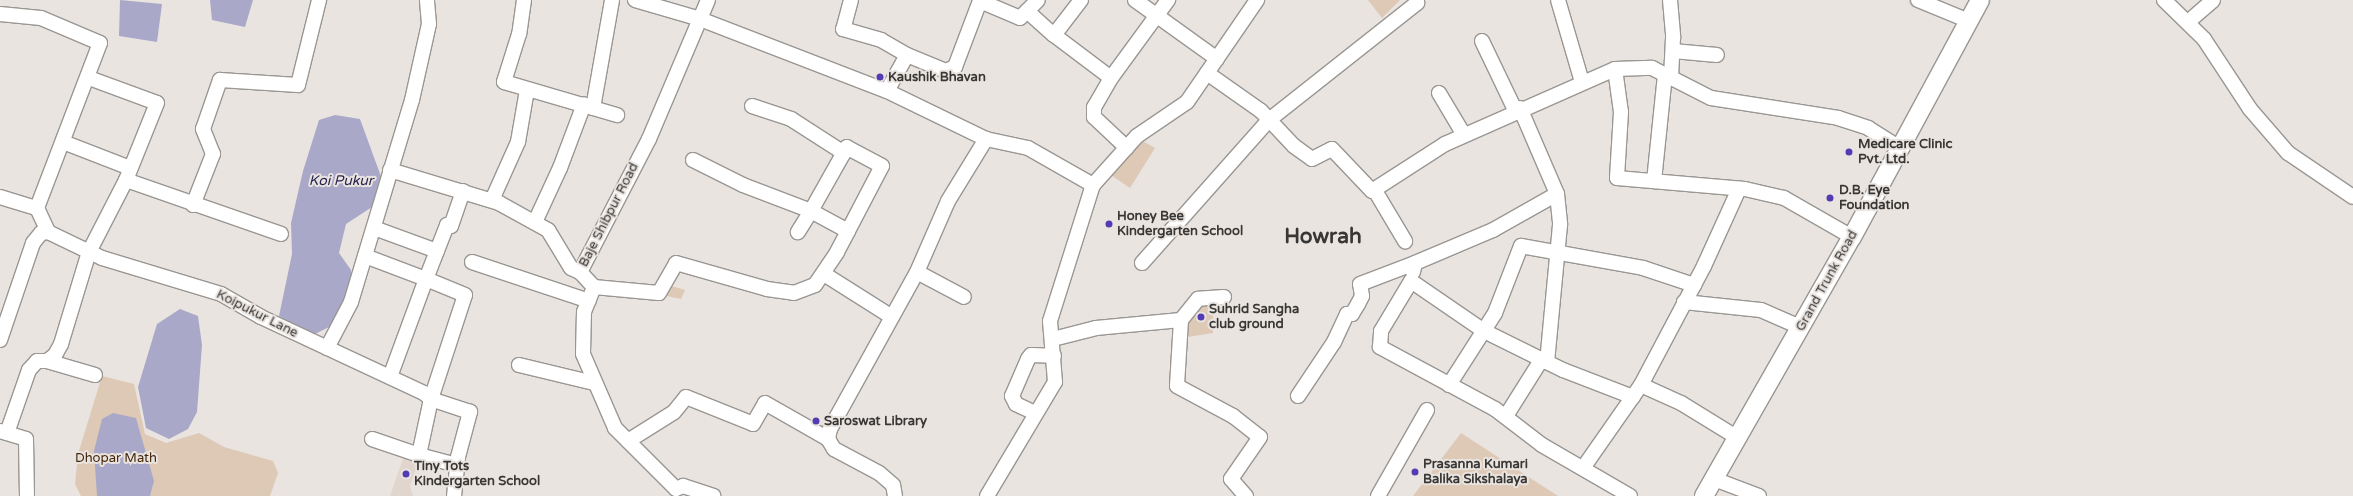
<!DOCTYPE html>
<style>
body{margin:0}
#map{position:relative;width:2353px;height:496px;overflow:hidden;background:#e9e4e0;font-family:"Varela Round",sans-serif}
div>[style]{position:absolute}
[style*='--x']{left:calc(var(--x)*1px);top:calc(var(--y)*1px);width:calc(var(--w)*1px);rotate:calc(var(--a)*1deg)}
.built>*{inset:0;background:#e1d6cd}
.green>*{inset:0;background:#dec8b6}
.water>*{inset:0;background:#a9a8c8}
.roads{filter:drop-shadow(1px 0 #9a9692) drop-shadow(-1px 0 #9a9692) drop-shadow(0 1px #9a9692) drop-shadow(0 -1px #9a9692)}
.minor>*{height:14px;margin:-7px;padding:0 7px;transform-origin:7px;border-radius:7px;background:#fff}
.major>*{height:18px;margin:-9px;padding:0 9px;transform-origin:9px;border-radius:9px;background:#fff}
.dots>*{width:11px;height:11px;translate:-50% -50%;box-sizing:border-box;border:2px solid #e9e4e0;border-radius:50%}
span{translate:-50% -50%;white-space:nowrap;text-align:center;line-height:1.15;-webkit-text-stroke:4px #e9e4e0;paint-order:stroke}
.poi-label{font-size:13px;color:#393735;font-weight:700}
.left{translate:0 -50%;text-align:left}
.street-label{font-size:13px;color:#393735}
.park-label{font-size:13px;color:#44260a}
.water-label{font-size:14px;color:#28234e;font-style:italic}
.town-label{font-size:21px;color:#393735;font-weight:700}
</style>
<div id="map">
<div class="built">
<div style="clip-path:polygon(404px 456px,419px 461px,410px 486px,413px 496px,390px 496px)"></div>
</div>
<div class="green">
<div style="clip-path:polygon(1368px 0,1400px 0,1382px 18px)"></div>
<div style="clip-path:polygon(1139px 139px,1155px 148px,1130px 188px,1111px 175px)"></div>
<div style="clip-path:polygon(668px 285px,685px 290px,681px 299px,662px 295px)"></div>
<div style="clip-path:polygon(1213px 305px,1213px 333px,1181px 338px,1184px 322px,1196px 307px)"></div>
<div style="clip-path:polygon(102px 376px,134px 384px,145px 434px,166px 443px,199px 433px,224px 447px,273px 461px,278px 473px,270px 496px,81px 496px,75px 484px,78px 454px)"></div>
<div style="clip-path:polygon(1461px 433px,1558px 496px,1413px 496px)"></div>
</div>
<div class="water">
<div style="clip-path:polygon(120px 0,162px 4px,157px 42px,119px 36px)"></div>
<div style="clip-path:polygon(210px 0,253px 0,245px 27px,212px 20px)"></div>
<div style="clip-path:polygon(335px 115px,360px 119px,383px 182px,372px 207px,346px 224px,339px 253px,351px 270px,351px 289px,333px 325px,313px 335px,279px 316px,292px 254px,291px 223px,303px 171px,319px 120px)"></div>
<div style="clip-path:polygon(180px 309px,198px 316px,202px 345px,197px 412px,188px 429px,169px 439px,146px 428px,138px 387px,157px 324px)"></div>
<div style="clip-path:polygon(113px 413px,136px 418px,154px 481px,150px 496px,97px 496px,94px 451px,102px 419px)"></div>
</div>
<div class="roads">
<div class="minor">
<div style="--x:524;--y:0;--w:34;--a:98"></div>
<div style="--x:519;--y:34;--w:50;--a:107.4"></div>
<div style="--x:504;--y:82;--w:118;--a:16.3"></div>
<div style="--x:635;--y:0;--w:68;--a:16.3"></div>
<div style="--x:700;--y:19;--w:200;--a:21.1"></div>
<div style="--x:887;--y:91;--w:110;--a:25.9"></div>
<div style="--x:986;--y:139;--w:43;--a:12.1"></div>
<div style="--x:1028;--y:148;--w:75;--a:29.6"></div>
<div style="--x:708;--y:0;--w:151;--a:113"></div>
<div style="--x:649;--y:139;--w:150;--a:117.4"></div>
<div style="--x:580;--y:272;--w:21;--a:47"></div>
<div style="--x:594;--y:287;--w:27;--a:112"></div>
<div style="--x:584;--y:312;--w:42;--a:91.4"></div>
<div style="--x:583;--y:354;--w:81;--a:66.6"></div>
<div style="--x:615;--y:428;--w:86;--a:45"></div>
<div style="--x:676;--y:489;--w:8;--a:-23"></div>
<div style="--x:683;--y:486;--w:32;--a:18"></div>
<div style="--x:851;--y:0;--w:30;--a:105"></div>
<div style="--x:843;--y:29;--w:40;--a:16"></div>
<div style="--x:881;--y:40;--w:30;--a:30"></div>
<div style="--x:1081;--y:0;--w:44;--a:127.6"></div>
<div style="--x:1054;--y:35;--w:71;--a:37"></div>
<div style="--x:1111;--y:78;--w:97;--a:-53.8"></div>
<div style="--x:1135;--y:0;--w:101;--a:35.7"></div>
<div style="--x:1558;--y:0;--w:85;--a:73.7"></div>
<div style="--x:1670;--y:0;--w:38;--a:85"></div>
<div style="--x:1673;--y:38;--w:40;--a:92.9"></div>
<div style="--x:1918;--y:0;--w:55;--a:22.4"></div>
<div style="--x:2164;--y:0;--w:56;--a:44.3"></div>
<div style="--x:2204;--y:39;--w:84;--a:56.7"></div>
<div style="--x:2250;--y:109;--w:58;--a:49.2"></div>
<div style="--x:2288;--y:153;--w:78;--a:34.1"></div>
<div style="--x:1027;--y:11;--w:36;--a:42"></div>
<div style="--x:0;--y:14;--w:41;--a:5.6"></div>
<div style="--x:41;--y:18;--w:64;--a:23"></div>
<div style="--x:100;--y:43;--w:177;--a:110.9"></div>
<div style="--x:2188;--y:22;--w:33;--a:-41"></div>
<div style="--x:1482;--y:41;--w:76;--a:64.4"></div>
<div style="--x:1673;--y:51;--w:44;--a:5.2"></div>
<div style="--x:1615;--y:69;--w:43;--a:82.1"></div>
<div style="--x:1621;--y:112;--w:66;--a:93.5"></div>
<div style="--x:1617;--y:178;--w:128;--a:4.9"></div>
<div style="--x:1745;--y:189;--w:40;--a:13"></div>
<div style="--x:1784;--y:198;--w:78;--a:29.8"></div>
<div style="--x:1207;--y:73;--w:66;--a:35.1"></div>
<div style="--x:1261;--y:111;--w:48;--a:46.7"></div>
<div style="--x:1294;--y:146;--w:22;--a:36"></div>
<div style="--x:1312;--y:159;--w:22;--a:-27"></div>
<div style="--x:1332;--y:149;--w:58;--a:46.4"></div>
<div style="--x:1372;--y:191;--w:87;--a:-32.8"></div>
<div style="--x:1445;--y:144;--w:186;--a:-23.8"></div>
<div style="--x:1615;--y:69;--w:37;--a:-2"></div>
<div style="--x:1652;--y:68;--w:66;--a:27"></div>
<div style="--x:1711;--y:98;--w:129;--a:8.9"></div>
<div style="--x:1838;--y:118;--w:32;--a:18"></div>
<div style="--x:1868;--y:128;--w:38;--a:32"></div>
<div style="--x:89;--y:78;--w:72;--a:20.2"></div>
<div style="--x:157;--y:103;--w:83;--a:111.9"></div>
<div style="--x:1111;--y:78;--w:34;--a:120"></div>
<div style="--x:1094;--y:107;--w:10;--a:90"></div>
<div style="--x:1094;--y:117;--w:45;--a:43.2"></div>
<div style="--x:887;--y:91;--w:41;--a:-60.9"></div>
<div style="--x:907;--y:55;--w:42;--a:22.3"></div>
<div style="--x:946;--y:71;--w:10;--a:-24"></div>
<div style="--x:955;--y:67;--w:71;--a:-69.3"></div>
<div style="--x:980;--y:1;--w:43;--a:23"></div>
<div style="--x:1020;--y:18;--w:25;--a:-45"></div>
<div style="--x:1439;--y:93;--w:49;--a:59.2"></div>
<div style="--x:752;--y:106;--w:41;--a:18.4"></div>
<div style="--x:791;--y:119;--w:63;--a:32.7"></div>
<div style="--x:593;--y:108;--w:110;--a:-80"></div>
<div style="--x:1520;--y:108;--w:94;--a:66.7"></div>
<div style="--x:1557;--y:194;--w:31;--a:84"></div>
<div style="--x:1560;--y:225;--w:138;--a:95.4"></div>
<div style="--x:63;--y:142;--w:72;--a:21.2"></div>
<div style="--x:693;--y:160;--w:56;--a:26.6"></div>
<div style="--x:743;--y:185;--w:73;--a:20.9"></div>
<div style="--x:811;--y:211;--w:25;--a:122"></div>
<div style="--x:390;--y:170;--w:114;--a:16.8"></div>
<div style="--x:499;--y:203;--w:56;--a:28.9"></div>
<div style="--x:548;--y:230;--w:44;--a:58.8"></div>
<div style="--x:571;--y:268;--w:10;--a:24"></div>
<div style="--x:1654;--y:181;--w:107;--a:-84.1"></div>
<div style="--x:1374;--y:189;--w:61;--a:59.2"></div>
<div style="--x:0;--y:197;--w:39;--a:17"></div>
<div style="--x:37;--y:208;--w:26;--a:65"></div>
<div style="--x:48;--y:232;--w:60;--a:25.7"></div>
<div style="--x:102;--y:258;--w:124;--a:16.8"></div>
<div style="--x:221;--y:294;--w:46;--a:29.9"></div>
<div style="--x:261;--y:317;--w:180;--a:25"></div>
<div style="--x:424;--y:393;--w:9;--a:41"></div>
<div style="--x:431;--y:399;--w:57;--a:102.1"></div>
<div style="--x:419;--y:455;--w:39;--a:15"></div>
<div style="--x:492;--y:200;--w:64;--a:-65.9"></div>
<div style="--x:518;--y:142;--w:53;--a:-80.2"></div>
<div style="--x:193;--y:205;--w:55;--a:-68.6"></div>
<div style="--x:213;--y:154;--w:27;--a:-112"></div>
<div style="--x:203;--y:129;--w:52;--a:-70.9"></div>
<div style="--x:220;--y:80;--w:78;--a:3.7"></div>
<div style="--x:298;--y:85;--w:88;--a:-76.1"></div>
<div style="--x:535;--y:222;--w:60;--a:-65.2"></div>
<div style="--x:560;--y:168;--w:68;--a:-69.4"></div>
<div style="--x:374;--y:228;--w:67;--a:20.1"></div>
<div style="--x:365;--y:256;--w:65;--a:20.7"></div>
<div style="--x:426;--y:279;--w:104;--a:110.2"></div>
<div style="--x:472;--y:262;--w:123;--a:18.4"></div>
<div style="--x:1142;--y:263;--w:191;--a:-48.4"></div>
<div style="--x:1269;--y:120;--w:189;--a:-38.3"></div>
<div style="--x:1417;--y:3;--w:3;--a:-108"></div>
<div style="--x:917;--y:272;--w:53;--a:28"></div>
<div style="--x:1413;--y:272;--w:9;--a:-77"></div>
<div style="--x:1415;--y:263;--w:85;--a:-22.9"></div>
<div style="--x:1493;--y:230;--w:73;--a:-29.4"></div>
<div style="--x:824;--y:274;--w:80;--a:32.3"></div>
<div style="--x:594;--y:287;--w:65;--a:5.3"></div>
<div style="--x:659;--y:293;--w:34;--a:-60"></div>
<div style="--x:676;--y:263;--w:95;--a:15.9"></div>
<div style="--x:767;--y:289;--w:27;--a:8"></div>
<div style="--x:794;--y:293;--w:22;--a:-21"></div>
<div style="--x:815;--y:285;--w:40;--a:-56"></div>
<div style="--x:837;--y:252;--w:24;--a:-62"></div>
<div style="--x:848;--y:231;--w:73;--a:-62.4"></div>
<div style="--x:882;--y:166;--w:40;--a:-152"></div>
<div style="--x:847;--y:147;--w:73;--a:119.4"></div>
<div style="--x:811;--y:211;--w:42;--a:28.4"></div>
<div style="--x:1224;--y:297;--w:26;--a:176"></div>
<div style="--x:1198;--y:299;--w:27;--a:129"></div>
<div style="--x:1181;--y:320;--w:66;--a:93.5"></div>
<div style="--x:1177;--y:386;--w:64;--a:28.2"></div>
<div style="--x:1233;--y:416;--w:34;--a:38"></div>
<div style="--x:1260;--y:437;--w:51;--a:124.6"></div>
<div style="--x:1231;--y:479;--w:23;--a:49"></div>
<div style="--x:1684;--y:302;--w:77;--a:5.9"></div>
<div style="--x:1761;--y:310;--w:43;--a:23.6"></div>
<div style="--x:1053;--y:339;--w:44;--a:-14.3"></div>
<div style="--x:1096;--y:328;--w:85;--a:-5.4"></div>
<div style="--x:0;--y:340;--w:102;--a:-71.2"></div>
<div style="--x:33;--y:243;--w:13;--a:-51"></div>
<div style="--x:41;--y:233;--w:7;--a:-8"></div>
<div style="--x:327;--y:348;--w:52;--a:-62.4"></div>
<div style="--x:351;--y:302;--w:211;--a:-73.2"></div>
<div style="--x:412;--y:100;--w:78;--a:-77.4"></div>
<div style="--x:429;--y:24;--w:24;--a:-95"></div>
<div style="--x:47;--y:361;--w:50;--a:16.3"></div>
<div style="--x:519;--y:365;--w:77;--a:13.5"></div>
<div style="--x:1449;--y:385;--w:85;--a:-57.4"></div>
<div style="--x:1495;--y:313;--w:72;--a:-68.8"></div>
<div style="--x:1521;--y:246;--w:124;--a:10.2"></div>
<div style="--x:1643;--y:268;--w:54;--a:18.4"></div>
<div style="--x:1641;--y:385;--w:44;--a:24.2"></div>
<div style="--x:1681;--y:403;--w:67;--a:31.6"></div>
<div style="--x:1298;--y:396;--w:65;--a:-56.3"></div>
<div style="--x:1334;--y:342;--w:31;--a:-65"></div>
<div style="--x:1347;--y:314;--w:5;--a:0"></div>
<div style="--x:1352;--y:314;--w:12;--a:-59"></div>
<div style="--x:1358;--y:304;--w:9;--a:-63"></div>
<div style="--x:1362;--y:296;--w:12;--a:-99"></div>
<div style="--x:1360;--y:284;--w:59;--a:-20.9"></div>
<div style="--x:1035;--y:413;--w:21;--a:-155"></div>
<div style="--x:1016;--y:404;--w:9;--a:-117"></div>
<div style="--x:1012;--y:396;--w:40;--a:-66.6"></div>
<div style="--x:1028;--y:359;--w:5;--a:-53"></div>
<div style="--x:1031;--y:355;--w:23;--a:2"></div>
<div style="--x:1506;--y:416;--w:60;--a:-57.9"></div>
<div style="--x:0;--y:431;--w:27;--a:17"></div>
<div style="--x:26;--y:439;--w:57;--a:89"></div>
<div style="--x:7;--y:433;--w:67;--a:-70.8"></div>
<div style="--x:29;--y:370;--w:12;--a:-48"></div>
<div style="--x:37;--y:361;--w:10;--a:0"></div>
<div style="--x:47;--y:361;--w:10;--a:-37"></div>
<div style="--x:55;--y:355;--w:13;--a:-61"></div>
<div style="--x:61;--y:344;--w:96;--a:-73.1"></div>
<div style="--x:89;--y:252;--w:81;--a:-62.8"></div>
<div style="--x:126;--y:180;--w:164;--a:19.2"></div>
<div style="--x:372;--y:439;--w:50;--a:18.8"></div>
<div style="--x:628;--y:441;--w:54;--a:-32.2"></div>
<div style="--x:674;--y:412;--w:19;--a:-51"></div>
<div style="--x:686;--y:397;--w:72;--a:21.9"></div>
<div style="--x:753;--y:424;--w:24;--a:-60"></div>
<div style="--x:765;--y:403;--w:73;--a:29.7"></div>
<div style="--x:1583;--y:468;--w:101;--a:-55.1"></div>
<div style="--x:1641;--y:385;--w:135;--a:-62.1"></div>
<div style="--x:1704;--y:266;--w:85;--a:-65.6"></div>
<div style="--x:1714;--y:479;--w:48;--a:20.7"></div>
<div style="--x:454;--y:496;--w:39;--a:-84"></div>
<div style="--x:458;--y:457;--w:47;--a:-75.1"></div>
<div style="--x:470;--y:412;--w:41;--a:-161.6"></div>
<div style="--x:431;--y:399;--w:109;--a:-71.9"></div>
<div style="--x:465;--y:295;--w:42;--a:-157.7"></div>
<div style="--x:426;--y:279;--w:58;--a:-68.7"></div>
<div style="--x:447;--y:225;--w:4;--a:14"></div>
<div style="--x:451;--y:226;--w:37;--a:-71"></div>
<div style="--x:895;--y:496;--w:11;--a:-100"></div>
<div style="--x:893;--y:485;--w:18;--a:-139"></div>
<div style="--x:879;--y:473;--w:51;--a:-151.9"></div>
<div style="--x:834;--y:449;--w:12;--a:-121"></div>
<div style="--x:828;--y:439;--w:10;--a:-79"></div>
<div style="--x:830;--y:429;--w:179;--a:-61"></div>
<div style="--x:917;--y:272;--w:77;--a:-66.4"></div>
<div style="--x:948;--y:201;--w:73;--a:-58.5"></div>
<div style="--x:987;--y:496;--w:133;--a:-59.2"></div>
<div style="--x:1055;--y:382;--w:61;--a:-94.7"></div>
<div style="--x:1050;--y:321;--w:143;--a:-72.5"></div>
<div style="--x:1093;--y:185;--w:66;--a:-48.1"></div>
<div style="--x:1137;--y:136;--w:60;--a:-34.2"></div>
<div style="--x:1187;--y:102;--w:124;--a:-55.5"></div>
<div style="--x:1378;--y:496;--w:99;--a:-60.3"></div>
<div style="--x:1630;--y:496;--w:102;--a:-149.9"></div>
<div style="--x:1542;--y:445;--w:59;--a:-142.5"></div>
<div style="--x:1495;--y:409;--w:131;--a:-151.7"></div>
<div style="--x:1380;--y:347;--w:16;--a:-86"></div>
<div style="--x:1381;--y:331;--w:58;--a:-59"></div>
<div style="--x:1411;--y:281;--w:88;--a:34.4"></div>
<div style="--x:1484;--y:331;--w:88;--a:26.3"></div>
<div style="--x:1563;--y:370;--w:75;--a:21.1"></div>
</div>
<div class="major">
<div style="--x:1704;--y:496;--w:298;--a:-60.3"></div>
<div style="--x:1852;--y:237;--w:269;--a:-61.6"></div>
</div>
</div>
<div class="dots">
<div style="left:880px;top:77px;background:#533bb3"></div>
<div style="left:1849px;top:152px;background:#533bb3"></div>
<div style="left:1830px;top:198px;background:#533bb3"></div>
<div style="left:1109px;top:224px;background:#533bb3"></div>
<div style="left:1201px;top:317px;background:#533bb3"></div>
<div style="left:816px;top:421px;background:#533bb3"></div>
<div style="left:1415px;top:472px;background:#533bb3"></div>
<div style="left:406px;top:474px;background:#533bb3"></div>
</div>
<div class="poi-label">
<span class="left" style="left:888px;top:77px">Kaushik Bhavan</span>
<span class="left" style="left:1858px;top:152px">Medicare Clinic<br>Pvt. Ltd.</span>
<span class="left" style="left:1839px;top:198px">D.B. Eye<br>Foundation</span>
<span class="left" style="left:1117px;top:224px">Honey Bee<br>Kindergarten School</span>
<span class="left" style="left:1209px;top:317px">Suhrid Sangha<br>club ground</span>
<span class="left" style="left:824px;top:421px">Saroswat Library</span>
<span class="left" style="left:1423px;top:472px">Prasanna Kumari<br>Balika Sikshalaya</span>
<span class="left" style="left:414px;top:474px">Tiny Tots<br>Kindergarten School</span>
</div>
<div class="street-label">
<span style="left:609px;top:215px;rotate:-63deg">Baje Shibpur Road</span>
<span style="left:1827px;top:281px;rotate:-61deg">Grand Trunk Road</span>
<span style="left:257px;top:314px;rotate:27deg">Koipukur Lane</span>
</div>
<div class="park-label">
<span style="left:116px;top:458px">Dhopar Math</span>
</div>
<div class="water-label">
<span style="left:341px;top:181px">Koi Pukur</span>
</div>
<div class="town-label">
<span style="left:1323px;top:237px">Howrah</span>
</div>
</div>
